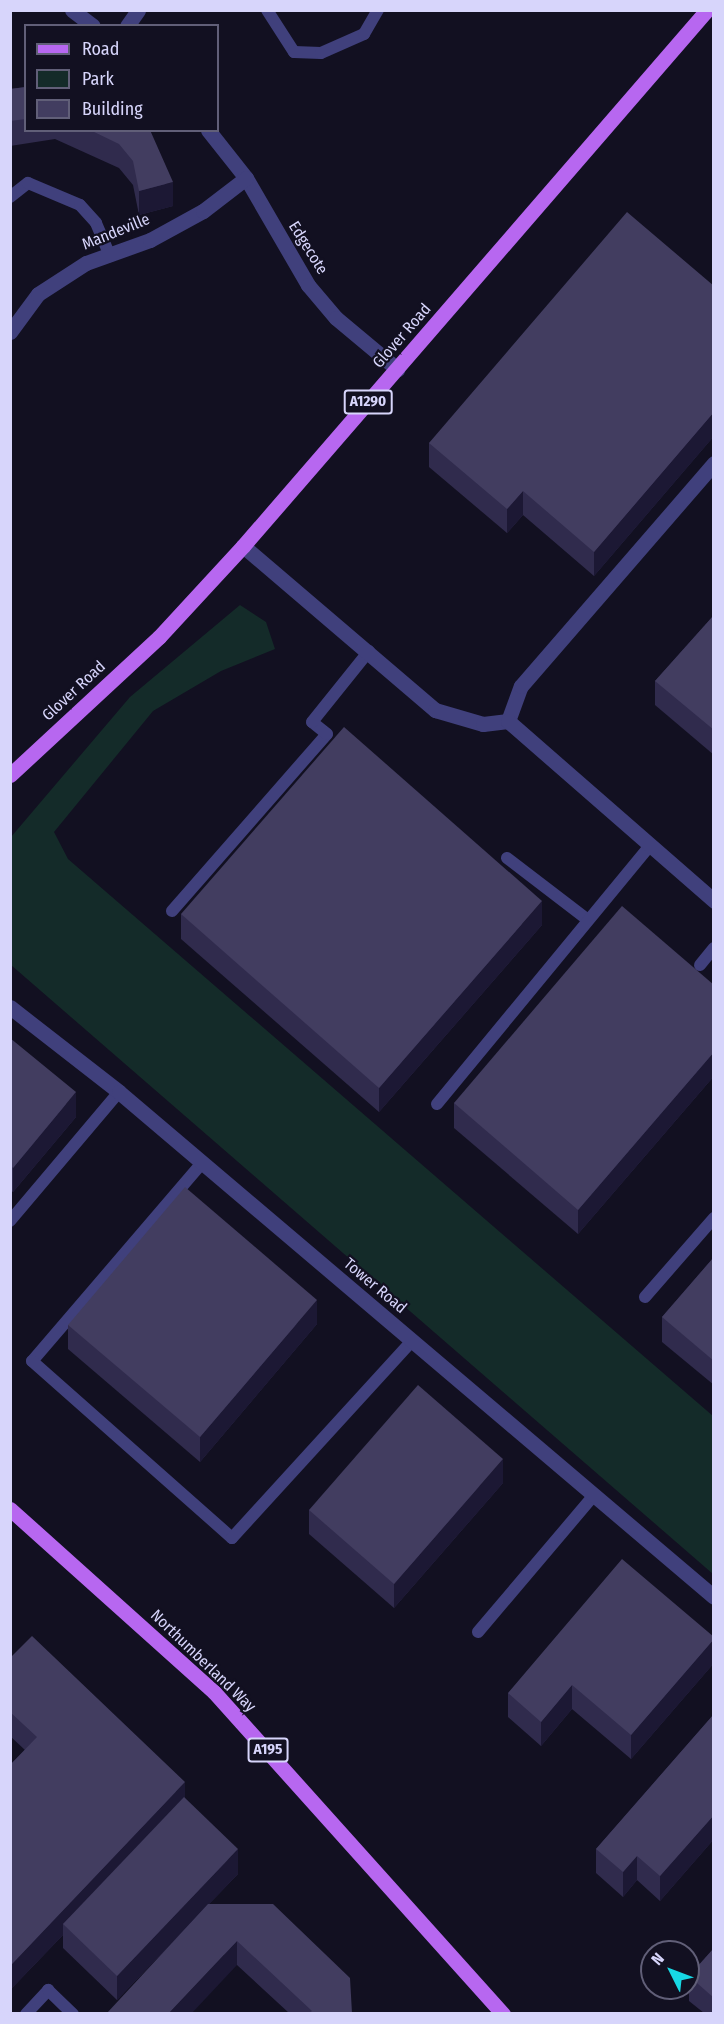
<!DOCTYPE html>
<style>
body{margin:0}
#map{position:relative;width:724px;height:2024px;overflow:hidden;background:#121021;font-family:"Fira Sans Condensed",sans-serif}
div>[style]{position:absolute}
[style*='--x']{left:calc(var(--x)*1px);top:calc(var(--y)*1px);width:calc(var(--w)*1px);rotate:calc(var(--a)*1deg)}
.green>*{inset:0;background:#142b29}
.lane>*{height:12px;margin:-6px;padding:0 6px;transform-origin:6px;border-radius:6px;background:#40407c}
.street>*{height:15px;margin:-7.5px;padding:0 7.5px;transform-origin:7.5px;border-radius:7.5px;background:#40407c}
.primary>*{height:15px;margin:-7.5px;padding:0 7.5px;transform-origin:7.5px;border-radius:7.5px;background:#b767f0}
.wall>*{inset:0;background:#302b4d}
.shaded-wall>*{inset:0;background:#1c1834}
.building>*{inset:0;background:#423d60}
span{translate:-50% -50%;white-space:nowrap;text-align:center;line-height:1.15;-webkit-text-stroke:4.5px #121021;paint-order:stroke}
.shield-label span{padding:2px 4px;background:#121021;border:2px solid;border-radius:4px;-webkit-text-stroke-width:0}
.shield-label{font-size:15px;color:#d7d5fb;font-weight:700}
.street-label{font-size:16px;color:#d7d5fb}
.frame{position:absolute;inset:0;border:12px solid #d7d5fb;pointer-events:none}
.legend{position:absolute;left:24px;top:24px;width:195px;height:108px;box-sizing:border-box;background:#121021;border:2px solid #615f78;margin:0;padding:8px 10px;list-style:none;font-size:18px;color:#d7d5fb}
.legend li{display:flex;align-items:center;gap:12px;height:30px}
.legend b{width:30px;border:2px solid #615f78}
.north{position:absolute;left:640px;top:1940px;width:60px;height:60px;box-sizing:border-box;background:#121021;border:2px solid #615f78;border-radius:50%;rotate:312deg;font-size:16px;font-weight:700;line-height:24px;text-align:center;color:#d7d5fb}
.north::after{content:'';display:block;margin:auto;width:21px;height:27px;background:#17d8e4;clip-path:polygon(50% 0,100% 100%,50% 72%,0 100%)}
</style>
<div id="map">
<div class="green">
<div style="clip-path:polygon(240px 605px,266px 622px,275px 649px,221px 671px,153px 711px,54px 832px,68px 859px,713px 1416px,713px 1574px,11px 965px,11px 837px,130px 697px)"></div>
</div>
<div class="lane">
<div style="--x:267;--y:10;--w:50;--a:57.3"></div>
<div style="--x:294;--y:52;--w:27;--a:2"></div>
<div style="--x:321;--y:53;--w:47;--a:-23.8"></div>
<div style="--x:364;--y:34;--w:28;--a:-60"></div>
<div style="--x:10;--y:197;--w:23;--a:-38"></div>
<div style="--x:28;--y:183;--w:56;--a:22.9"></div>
<div style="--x:80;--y:205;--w:24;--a:48"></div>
<div style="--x:96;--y:223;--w:36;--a:67"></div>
<div style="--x:507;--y:858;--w:102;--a:37.4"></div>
<div style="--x:172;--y:911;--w:235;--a:-48.8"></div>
<div style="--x:327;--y:734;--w:19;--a:-141"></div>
<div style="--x:312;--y:722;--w:91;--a:-51.2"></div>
<div style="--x:700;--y:965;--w:22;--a:-51"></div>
<div style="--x:437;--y:1104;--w:335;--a:-50.5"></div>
<div style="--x:202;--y:1163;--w:261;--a:130.6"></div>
<div style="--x:32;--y:1361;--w:267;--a:41.5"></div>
<div style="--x:232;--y:1538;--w:267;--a:-47.6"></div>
<div style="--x:10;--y:1221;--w:169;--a:-49.8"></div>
<div style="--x:645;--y:1297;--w:105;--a:-48.9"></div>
<div style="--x:478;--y:1632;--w:180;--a:-49.7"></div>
<div style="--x:26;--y:2014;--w:33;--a:-47"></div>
<div style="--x:48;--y:1990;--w:35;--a:44"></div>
</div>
<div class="street">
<div style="--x:72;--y:10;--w:26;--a:37"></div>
<div style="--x:127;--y:26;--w:19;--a:-55"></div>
<div style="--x:208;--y:130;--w:61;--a:51.6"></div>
<div style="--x:246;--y:178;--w:124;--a:59.9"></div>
<div style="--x:308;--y:285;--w:43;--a:49.7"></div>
<div style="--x:336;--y:318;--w:80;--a:39.9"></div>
<div style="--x:10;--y:332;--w:47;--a:-53.6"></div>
<div style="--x:38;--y:294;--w:57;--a:-32.9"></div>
<div style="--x:86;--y:263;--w:68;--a:-19.8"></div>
<div style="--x:150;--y:240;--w:60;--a:-28.7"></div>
<div style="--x:203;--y:211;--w:54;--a:-37.5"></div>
<div style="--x:243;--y:546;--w:253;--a:40.5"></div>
<div style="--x:435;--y:710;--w:50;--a:16.3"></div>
<div style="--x:483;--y:724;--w:25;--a:-7"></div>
<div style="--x:508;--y:721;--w:37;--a:-70"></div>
<div style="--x:521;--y:686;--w:295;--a:-49.1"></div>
<div style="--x:508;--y:721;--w:274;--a:41.1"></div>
<div style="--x:10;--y:1007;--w:138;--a:37.9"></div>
<div style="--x:119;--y:1092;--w:780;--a:40.32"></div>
</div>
<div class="primary">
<div style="--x:10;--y:775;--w:203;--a:-42.8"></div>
<div style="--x:159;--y:637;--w:124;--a:-47.3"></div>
<div style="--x:243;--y:546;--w:709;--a:-49.12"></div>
<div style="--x:10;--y:1509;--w:274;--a:41.9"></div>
<div style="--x:214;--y:1692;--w:433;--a:48.1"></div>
</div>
<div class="wall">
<div style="clip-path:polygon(26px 87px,26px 130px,150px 130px,173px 206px,139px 215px,133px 185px,119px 168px,55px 139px,10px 146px,10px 89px)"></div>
<div style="clip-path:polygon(714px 286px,714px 436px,594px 576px,523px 515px,507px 533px,429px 467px,429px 443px)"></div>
<div style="clip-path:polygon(714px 615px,714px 755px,655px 705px,655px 681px)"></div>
<div style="clip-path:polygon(181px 914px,542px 925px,379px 1112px,181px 939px)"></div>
<div style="clip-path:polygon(714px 985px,714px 1076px,578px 1234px,454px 1128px,454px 1103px)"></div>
<div style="clip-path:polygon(10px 1038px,76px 1117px,13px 1192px,10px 1190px)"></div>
<div style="clip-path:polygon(714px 1257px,714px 1385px,662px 1342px,662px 1317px)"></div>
<div style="clip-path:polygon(317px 1324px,200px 1462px,68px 1349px,68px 1325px)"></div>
<div style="clip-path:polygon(503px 1483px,394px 1608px,309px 1534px,309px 1510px)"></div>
<div style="clip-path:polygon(714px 1637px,714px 1663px,631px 1759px,572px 1709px,541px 1746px,508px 1717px,508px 1693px)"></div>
<div style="clip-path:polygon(10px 1658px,185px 1799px,238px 1874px,209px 1904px,352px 2013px,289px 2013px,237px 1965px,189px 1925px,117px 2000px,63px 1948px,63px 1935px,12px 1988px,10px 1987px,10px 1765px,25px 1750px,10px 1736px)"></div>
<div style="clip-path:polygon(714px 1714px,714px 1839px,660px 1901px,637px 1880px,623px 1897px,596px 1873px,596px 1849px)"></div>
<div style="clip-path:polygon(714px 1948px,714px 2013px,704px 2013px,689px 2001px,689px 1976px)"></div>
</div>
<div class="shaded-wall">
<div style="clip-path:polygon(173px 182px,173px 206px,139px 215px,139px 191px)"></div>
<div style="clip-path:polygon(714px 412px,714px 436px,594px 576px,594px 552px)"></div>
<div style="clip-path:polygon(523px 491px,523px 515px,507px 533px,507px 509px)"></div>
<div style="clip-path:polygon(542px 901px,542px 925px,379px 1112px,379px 1088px)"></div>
<div style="clip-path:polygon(714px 1052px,714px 1076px,578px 1234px,578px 1210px)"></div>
<div style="clip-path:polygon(76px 1092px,76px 1117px,13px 1192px,13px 1168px)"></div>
<div style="clip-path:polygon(317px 1300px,317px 1324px,200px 1462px,200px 1437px)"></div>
<div style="clip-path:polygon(503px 1459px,503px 1483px,394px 1608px,394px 1584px)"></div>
<div style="clip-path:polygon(714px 1639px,714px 1663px,631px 1759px,631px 1735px)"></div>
<div style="clip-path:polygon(572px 1685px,572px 1709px,541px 1746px,541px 1722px)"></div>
<div style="clip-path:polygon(185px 1782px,185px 1806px,63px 1924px,63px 1935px,12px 1988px,12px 1964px)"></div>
<div style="clip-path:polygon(714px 1815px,714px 1839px,660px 1901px,660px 1876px)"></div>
<div style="clip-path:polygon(238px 1849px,238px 1874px,117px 2000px,117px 1976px)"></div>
<div style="clip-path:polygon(637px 1856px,637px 1880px,623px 1897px,623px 1872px)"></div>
<div style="clip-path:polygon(237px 1941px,237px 1965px,192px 2013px,169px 2013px)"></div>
</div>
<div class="building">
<div style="clip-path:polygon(26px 87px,26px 119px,10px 121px,10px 89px)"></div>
<div style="clip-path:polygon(90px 130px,150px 130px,173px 182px,139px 191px,133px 161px,119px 144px)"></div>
<div style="clip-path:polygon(627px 212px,714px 286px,714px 412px,594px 552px,523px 491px,507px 509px,429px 443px)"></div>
<div style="clip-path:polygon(714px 615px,714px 730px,655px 681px)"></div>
<div style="clip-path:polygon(344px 727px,542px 901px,379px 1088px,181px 914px)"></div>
<div style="clip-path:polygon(622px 906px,714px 985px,714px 1052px,578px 1210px,454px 1103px)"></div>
<div style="clip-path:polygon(10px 1038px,76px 1092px,13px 1168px,10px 1165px)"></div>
<div style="clip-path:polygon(185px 1187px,317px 1300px,200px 1437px,68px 1325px)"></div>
<div style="clip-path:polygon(714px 1257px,714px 1361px,662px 1317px)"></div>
<div style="clip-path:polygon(418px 1385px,503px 1459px,394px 1584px,309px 1510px)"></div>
<div style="clip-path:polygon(622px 1559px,714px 1637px,714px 1639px,631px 1735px,572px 1685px,541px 1722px,508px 1693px)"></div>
<div style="clip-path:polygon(32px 1636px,185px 1782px,12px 1964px,10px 1962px,10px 1765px,37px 1737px,10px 1712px,10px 1658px)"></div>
<div style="clip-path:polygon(714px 1714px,714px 1815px,660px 1876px,637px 1856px,623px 1872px,596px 1849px)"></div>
<div style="clip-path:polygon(184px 1797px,238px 1849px,117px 1976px,63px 1924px)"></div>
<div style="clip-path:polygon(208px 1904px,273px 1904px,350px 1978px,352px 2013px,309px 2013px,312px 2011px,237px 1941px,169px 2013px,107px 2013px)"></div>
<div style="clip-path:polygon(714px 1948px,714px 1998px,689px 1976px)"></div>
</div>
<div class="shield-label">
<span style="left:368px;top:402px">A1290</span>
<span style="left:268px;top:1750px">A195</span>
</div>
<div class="street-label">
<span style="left:116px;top:232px;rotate:-22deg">Mandeville</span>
<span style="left:308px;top:248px;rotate:58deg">Edgecote</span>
<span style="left:402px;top:336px;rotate:-49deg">Glover Road</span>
<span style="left:74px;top:691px;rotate:-43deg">Glover Road</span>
<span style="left:375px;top:1286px;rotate:40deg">Tower Road</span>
<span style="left:203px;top:1661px;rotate:44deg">Northumberland Way</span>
</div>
<div class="frame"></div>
<ul class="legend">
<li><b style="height:8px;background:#b767f0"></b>Road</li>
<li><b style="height:16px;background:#142b29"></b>Park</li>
<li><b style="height:16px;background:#423d60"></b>Building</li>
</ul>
<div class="north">N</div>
</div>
